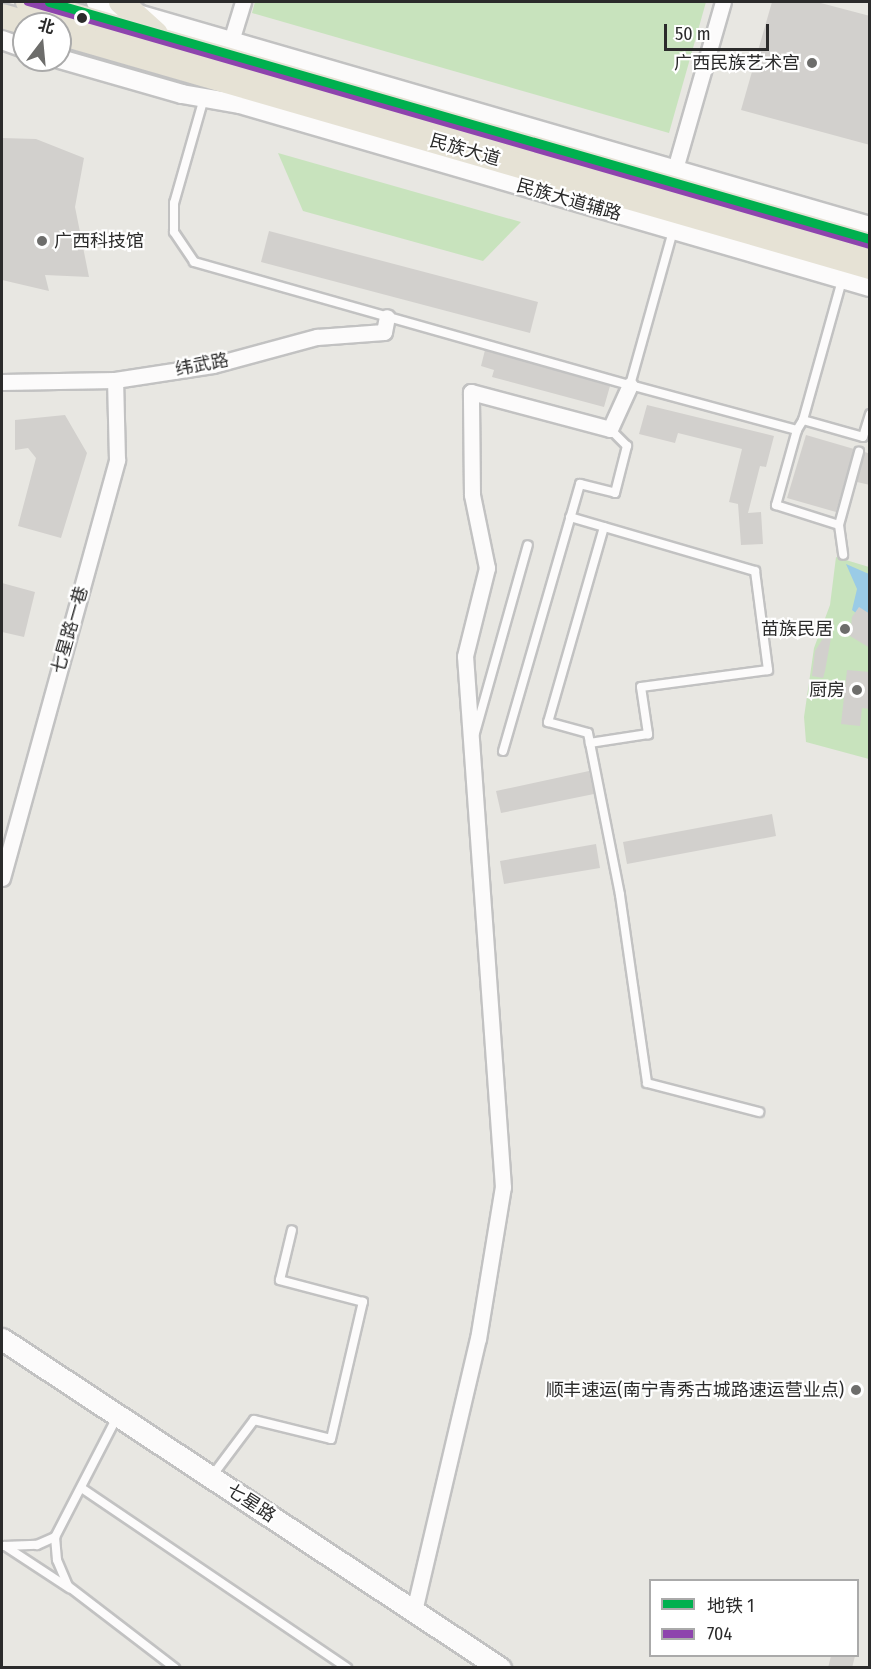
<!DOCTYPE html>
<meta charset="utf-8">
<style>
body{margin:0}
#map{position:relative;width:871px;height:1669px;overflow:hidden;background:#e8e7e2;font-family:"Fira Sans Condensed","Noto Sans SC",sans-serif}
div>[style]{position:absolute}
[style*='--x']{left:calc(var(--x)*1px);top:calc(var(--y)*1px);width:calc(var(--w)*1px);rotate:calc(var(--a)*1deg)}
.green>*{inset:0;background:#c8e3bd}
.water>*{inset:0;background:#9acbe6}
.building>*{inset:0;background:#d2d0cd}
.roads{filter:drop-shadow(2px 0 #c2c2c2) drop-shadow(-2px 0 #c2c2c2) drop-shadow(0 2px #c2c2c2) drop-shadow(0 -2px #c2c2c2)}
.service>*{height:8px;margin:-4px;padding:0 4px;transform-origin:4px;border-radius:4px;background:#fcfbfb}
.minor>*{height:15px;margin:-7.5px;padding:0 7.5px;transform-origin:7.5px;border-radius:7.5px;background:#fcfbfb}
.tertiary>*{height:18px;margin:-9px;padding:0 9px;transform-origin:9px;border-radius:9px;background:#fcfbfb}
.secondary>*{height:21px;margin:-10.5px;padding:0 10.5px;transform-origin:10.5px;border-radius:10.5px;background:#fcfbfb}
.trunk>*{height:24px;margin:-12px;padding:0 12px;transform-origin:12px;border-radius:12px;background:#e6e2d5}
.bus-1>*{height:8px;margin:-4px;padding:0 4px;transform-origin:4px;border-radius:4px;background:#8e44ad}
.metro-1>*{height:9px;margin:-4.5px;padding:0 4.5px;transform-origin:4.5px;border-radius:4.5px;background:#00b04f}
.dots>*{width:16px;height:16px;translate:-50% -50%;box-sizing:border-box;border:3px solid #fff;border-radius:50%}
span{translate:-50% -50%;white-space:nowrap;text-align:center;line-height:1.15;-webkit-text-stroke:4.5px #fff;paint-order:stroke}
.poi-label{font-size:18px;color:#2b2b2b}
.right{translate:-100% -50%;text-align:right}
.left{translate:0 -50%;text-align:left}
.street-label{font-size:18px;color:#2b2b2b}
.frame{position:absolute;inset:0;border:3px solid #2b2b2b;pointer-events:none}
.legend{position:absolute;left:649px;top:1579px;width:210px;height:78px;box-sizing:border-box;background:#fff;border:2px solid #aaa;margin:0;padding:8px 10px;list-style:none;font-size:18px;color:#2b2b2b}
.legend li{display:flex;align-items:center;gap:12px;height:30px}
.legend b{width:30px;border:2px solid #aaa}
.north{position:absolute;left:12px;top:12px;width:60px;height:60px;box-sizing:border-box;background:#fff;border:2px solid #aaa;border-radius:50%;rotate:16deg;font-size:16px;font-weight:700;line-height:24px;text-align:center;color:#2b2b2b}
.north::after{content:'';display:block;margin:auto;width:21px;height:27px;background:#6d6d6b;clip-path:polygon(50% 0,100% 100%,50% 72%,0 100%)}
.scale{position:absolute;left:664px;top:24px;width:105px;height:27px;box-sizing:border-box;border:3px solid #2b2b2b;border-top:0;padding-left:8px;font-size:18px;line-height:21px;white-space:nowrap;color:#2b2b2b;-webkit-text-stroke:4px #fff;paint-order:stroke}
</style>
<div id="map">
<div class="green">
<div style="clip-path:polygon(255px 2px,706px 2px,669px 133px,252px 13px)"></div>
<div style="clip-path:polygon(278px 153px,521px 222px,483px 261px,303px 211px)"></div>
<div style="clip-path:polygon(836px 557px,869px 567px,869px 759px,806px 742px,804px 717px,814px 648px,830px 605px)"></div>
</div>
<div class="water">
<div style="clip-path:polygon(846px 564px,869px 574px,869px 623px,852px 610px,857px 589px)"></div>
</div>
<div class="building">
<div style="clip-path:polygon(772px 2px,817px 2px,870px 16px,870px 145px,741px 110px)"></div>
<div style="clip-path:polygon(2px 138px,36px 139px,84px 158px,75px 207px,89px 277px,45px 275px,49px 291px,2px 280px)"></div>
<div style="clip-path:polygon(269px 231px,538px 302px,530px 333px,261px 262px)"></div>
<div style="clip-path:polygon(485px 350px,610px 386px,604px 407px,492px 377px,494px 370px,481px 366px)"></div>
<div style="clip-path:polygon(647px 405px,774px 436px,766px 467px,760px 466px,748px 513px,761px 512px,763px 544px,741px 545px,738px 504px,729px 502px,742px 449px,678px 433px,675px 443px,639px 434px)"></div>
<div style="clip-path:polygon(65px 415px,87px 453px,61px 538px,18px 526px,36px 458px,28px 448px,15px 450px,15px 420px)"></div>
<div style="clip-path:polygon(806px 435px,854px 449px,836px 512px,787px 498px)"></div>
<div style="clip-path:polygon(865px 452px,870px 454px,870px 485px,857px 482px)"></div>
<div style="clip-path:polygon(2px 583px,35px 592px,24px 637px,2px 632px)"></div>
<div style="clip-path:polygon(859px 607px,870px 614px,870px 648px,850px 636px,852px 617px)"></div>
<div style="clip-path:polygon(834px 621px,825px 671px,823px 678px,812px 676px,815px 651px)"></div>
<div style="clip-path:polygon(847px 670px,870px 672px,870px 709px,862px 708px,860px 726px,841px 724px)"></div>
<div style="clip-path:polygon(589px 771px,594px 794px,501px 813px,496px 791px)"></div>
<div style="clip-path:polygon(772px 814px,776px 836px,627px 864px,623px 842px)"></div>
<div style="clip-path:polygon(596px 844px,600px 868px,504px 884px,500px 861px)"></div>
<div style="clip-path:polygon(831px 1656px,855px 1656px,852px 1668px,828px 1668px)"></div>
</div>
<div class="roads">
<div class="service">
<div style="--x:204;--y:98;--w:109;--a:105.9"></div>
<div style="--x:174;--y:203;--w:29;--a:90"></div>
<div style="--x:174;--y:232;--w:36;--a:56"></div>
<div style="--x:194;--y:262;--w:453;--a:15.8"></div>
<div style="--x:630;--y:385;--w:160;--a:-74.4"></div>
<div style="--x:630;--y:385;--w:173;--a:15.1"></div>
<div style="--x:797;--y:430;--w:78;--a:105.6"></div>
<div style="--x:776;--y:505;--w:66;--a:17.6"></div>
<div style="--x:839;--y:525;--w:76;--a:-74.7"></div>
<div style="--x:803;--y:420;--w:145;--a:-74.4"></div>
<div style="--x:797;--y:430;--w:12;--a:-59"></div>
<div style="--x:803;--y:420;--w:62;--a:15.8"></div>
<div style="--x:863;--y:437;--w:24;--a:-73"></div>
<div style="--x:570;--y:517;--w:193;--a:16.3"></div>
<div style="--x:755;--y:571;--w:100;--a:82.5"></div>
<div style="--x:768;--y:670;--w:128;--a:172.4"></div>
<div style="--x:641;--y:687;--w:48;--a:81.5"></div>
<div style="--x:648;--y:734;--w:59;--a:171.2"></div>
<div style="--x:839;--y:525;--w:30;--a:82"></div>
<div style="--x:604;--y:527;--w:203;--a:106"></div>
<div style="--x:548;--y:722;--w:41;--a:15.4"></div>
<div style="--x:588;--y:733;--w:165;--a:78.8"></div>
<div style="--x:620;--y:895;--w:190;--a:81.8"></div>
<div style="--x:647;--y:1083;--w:116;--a:14.5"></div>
<div style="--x:475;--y:733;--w:195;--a:-74.3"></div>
<div style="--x:503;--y:751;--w:278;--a:-73.9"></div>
<div style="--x:580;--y:484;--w:36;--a:14"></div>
<div style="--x:615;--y:493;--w:49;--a:-75.7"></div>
<div style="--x:627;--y:446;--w:24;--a:-135"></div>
<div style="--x:117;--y:1417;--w:135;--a:117.3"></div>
<div style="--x:55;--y:1537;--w:23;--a:85"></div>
<div style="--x:57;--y:1560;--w:28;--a:67"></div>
<div style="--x:68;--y:1586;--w:135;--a:37.5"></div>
<div style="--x:212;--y:1476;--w:70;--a:-53.1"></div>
<div style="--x:254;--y:1420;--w:79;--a:13.9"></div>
<div style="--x:331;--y:1439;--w:141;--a:-76.9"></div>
<div style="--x:363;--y:1302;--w:86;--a:-165.2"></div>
<div style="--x:280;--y:1280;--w:51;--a:-76.5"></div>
<div style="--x:83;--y:1489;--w:319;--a:34.1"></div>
<div style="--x:4;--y:1546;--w:33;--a:-2"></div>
<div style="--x:37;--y:1545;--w:20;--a:-24"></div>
<div style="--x:5;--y:1546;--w:77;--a:33.3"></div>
</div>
<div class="minor">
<div style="--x:231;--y:41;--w:41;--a:-72.9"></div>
<div style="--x:675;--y:169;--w:174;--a:-74"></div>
<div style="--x:2;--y:382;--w:113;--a:-1"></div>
<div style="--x:115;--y:380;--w:99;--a:-8.7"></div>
<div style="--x:213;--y:365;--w:108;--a:-15.1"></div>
<div style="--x:317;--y:337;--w:67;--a:-4.3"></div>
<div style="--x:384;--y:332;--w:15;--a:-79"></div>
<div style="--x:2;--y:878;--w:434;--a:-74.6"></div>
<div style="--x:117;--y:460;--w:80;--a:-91.4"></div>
<div style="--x:414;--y:1611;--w:279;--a:-76.8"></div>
<div style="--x:478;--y:1339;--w:154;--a:-80.7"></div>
<div style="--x:503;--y:1187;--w:532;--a:-94.09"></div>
<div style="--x:465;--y:656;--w:91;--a:-76"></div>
<div style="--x:487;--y:568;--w:75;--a:-101.6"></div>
<div style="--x:472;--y:495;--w:103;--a:-90.6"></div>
<div style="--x:471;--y:392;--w:144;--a:14.9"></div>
<div style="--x:610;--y:429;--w:48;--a:-65.6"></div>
</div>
<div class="tertiary">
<div style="--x:96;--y:2;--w:806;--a:16.14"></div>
<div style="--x:2;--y:40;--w:23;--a:20"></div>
<div style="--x:60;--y:59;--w:127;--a:16"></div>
<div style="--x:182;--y:94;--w:59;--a:9.8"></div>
<div style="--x:240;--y:104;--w:656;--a:16.2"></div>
</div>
<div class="secondary">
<div style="--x:2;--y:1339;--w:597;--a:33.45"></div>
</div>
<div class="trunk">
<div style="--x:28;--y:2;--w:876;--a:16.1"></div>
<div style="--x:121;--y:2;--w:47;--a:42.4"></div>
<div style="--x:2;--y:16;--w:29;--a:16"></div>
<div style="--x:60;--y:33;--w:843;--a:16.11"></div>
</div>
</div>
<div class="bus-1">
<div style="--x:28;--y:2;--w:876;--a:16.1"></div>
</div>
<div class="metro-1">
<div style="--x:49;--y:2;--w:855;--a:16.1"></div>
</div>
<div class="dots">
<div style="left:82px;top:18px;background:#2b2b2b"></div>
<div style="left:812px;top:63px;background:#6d6d6b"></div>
<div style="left:42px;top:241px;background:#6d6d6b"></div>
<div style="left:845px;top:629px;background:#6d6d6b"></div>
<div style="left:857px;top:690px;background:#6d6d6b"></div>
<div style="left:856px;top:1390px;background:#6d6d6b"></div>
</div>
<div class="poi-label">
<span class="right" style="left:800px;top:63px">广西民族艺术宫</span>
<span class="left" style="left:54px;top:241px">广西科技馆</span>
<span class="right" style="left:833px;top:629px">苗族民居</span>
<span class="right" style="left:845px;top:690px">厨房</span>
<span class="right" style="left:844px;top:1390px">顺丰速运(南宁青秀古城路速运营业点)</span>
</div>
<div class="street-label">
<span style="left:465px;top:150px;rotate:16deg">民族大道</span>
<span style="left:569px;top:200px;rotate:16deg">民族大道辅路</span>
<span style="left:202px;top:365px;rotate:-11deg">纬武路</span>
<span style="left:70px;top:630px;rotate:-74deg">七星路一巷</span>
<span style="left:251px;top:1503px;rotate:33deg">七星路</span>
</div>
<div class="frame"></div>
<ul class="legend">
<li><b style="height:8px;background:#00b04f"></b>地铁 1</li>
<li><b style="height:8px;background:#8e44ad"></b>704</li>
</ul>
<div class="north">北</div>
<div class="scale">50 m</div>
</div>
